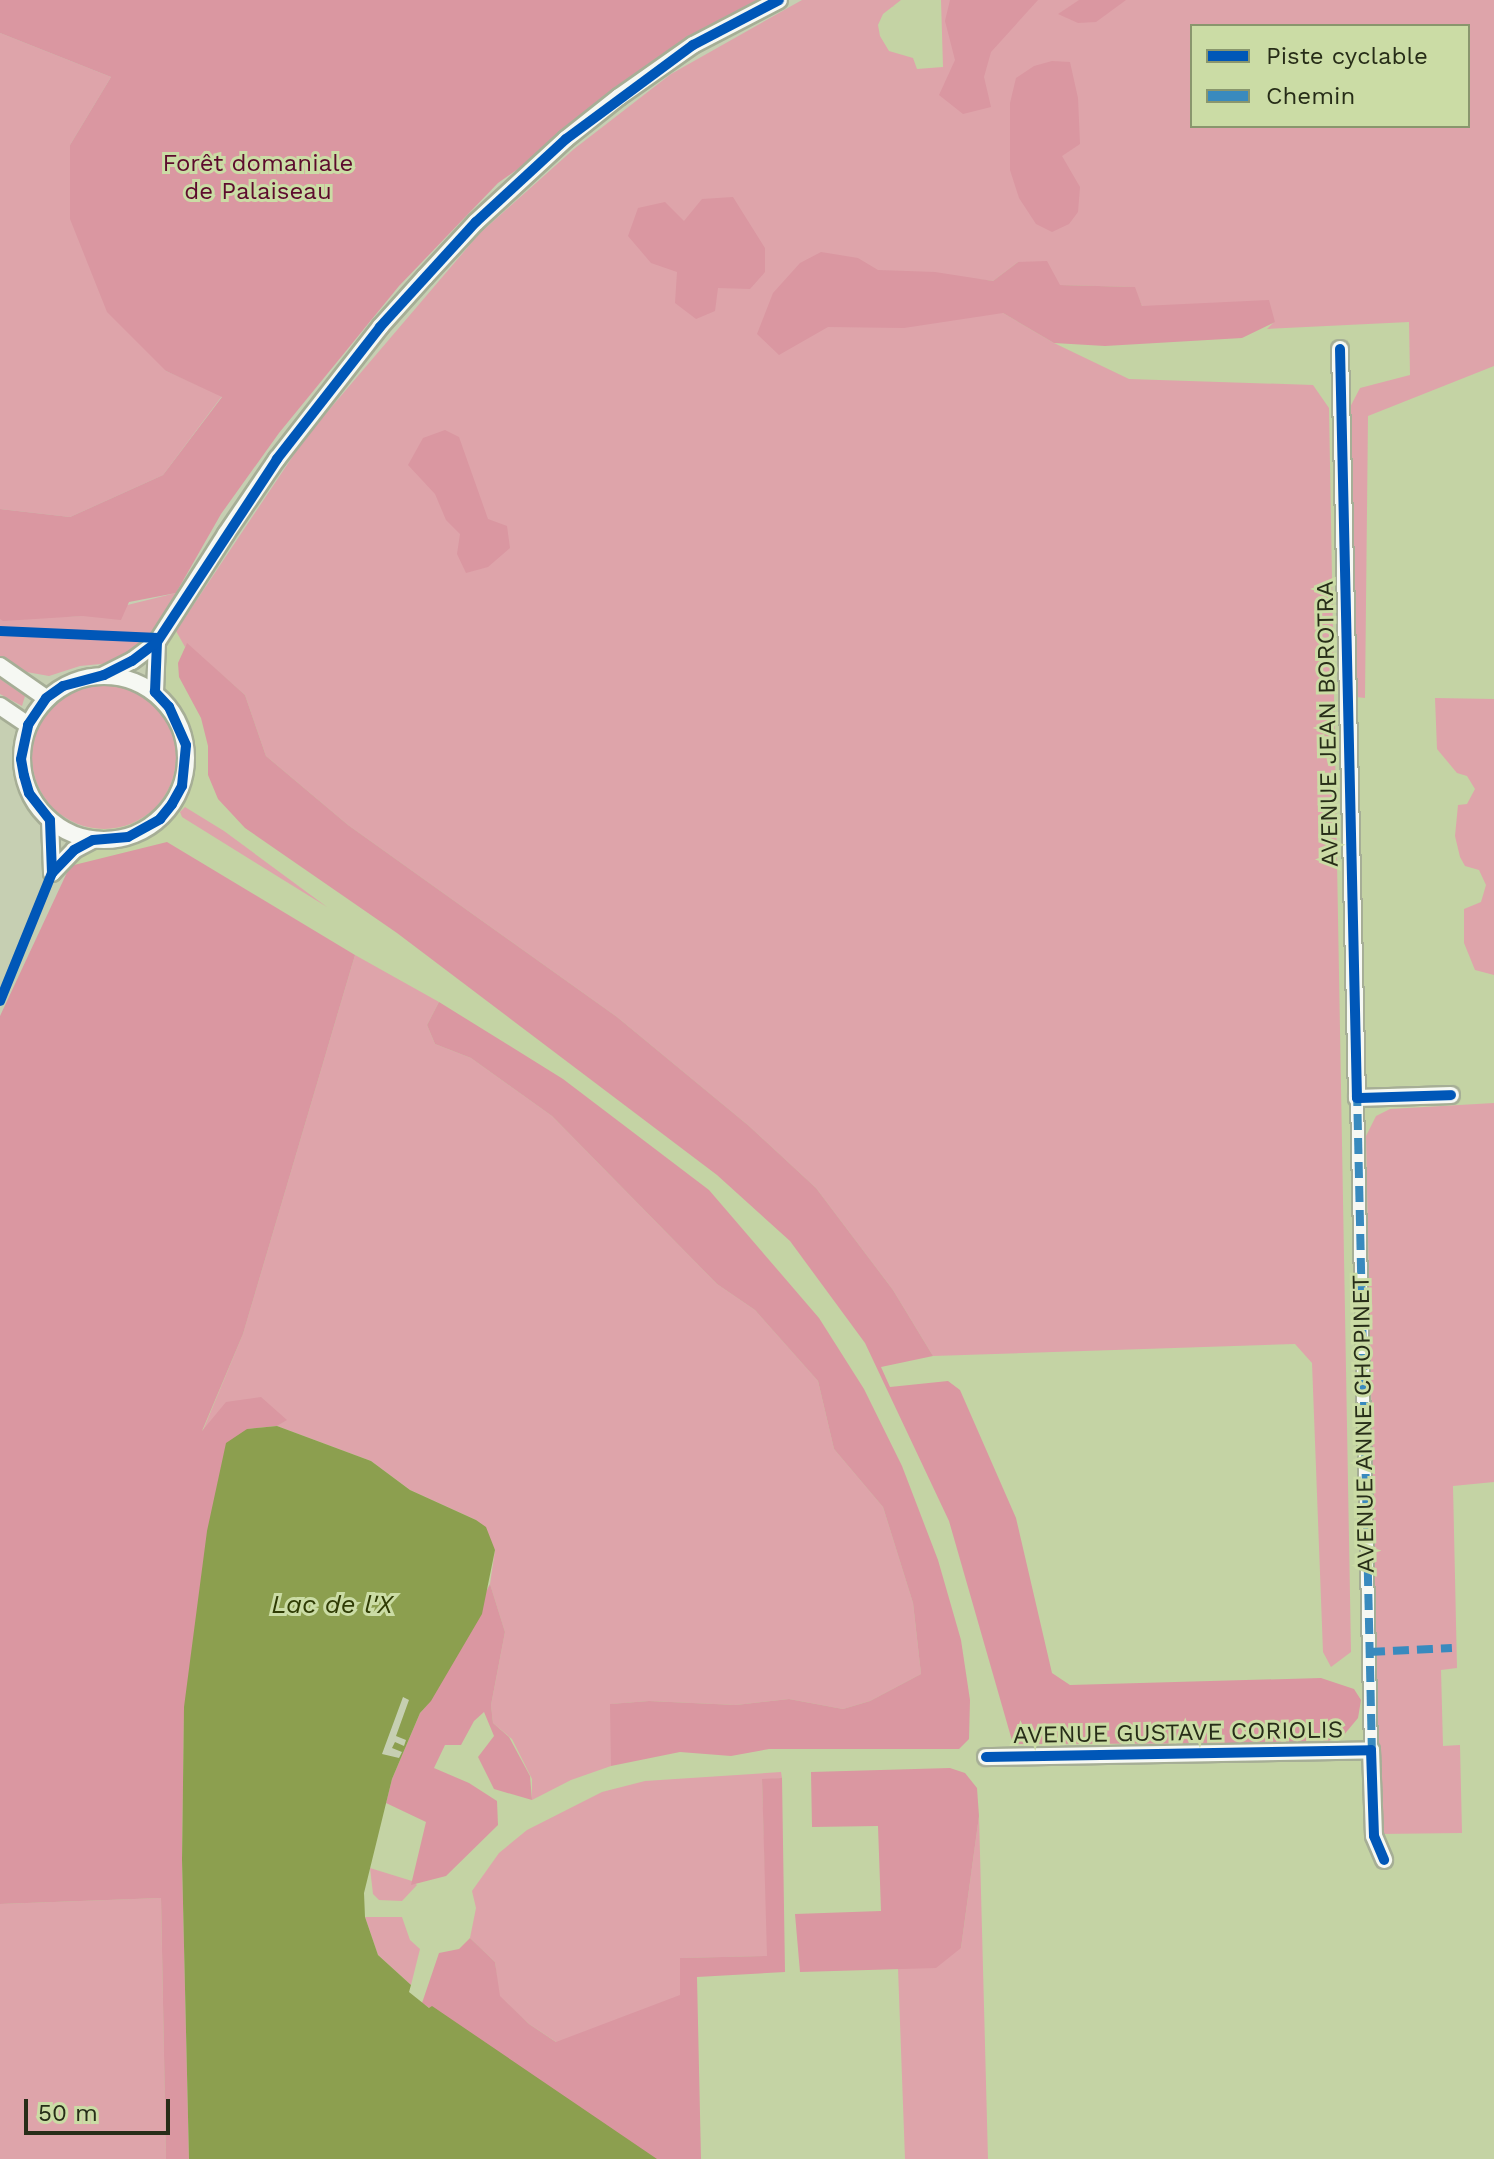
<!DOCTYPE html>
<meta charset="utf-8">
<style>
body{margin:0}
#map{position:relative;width:1494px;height:2159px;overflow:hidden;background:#c6cfb2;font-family:"Work Sans",sans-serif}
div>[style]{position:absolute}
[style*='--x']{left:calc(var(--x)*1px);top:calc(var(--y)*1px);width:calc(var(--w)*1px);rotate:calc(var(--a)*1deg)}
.built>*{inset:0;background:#c4d3a4}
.green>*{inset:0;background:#dea4aa}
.round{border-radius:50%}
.forest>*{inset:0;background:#da97a1}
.water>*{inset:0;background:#8c9f4f}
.pier>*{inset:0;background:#c6cfb2}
.roads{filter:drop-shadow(2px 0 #a6ae96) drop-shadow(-2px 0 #a6ae96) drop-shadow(0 2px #a6ae96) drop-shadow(0 -2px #a6ae96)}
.pedestrian>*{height:12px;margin:-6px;padding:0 6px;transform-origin:6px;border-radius:6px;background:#f6f8f3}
.minor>*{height:16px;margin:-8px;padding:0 8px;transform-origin:8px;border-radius:8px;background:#f6f8f3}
.minor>.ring{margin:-8px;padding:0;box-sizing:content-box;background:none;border:16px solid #f6f8f3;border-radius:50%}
.quiet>*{height:8px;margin-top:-4px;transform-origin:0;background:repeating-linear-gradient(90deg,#398abe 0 16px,transparent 0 24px)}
.cycleway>*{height:10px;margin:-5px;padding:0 5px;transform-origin:5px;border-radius:5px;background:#0057b8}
span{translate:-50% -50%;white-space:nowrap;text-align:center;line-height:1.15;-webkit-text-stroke:6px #cbdca5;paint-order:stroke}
.park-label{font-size:24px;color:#5d0b2d}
.street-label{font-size:24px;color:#272d18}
.water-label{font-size:26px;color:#2f3b04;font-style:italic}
.legend{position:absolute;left:1190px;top:24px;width:280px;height:104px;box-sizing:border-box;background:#cbdca5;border:2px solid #89966d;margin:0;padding:10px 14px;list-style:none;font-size:24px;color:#272d18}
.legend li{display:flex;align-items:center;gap:16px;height:40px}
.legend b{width:40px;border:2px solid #89966d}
.scale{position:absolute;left:24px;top:2099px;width:146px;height:36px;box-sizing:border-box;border:4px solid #272d18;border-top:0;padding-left:10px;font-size:24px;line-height:28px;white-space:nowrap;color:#272d18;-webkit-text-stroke:6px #cbdca5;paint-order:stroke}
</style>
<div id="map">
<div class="built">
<div style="clip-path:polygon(evenodd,848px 0,1494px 0,1494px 2159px,0 2159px,0 1071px,70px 866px,172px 636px,398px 337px,848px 0,1192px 26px,1468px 26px,1468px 126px,1192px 126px,1192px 26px)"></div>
</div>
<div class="green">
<div style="clip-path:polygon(evenodd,802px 0,901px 0,883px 14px,878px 25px,880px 36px,889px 51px,913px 58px,917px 69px,943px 67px,941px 0,1494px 0,1494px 366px,1368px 416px,1365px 698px,1356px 697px,1348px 411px,1360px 388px,1410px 375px,1409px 322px,1267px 329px,1275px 321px,1175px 307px,1142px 306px,1134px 287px,1059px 285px,1018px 262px,993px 281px,976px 279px,1003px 313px,1054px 343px,1129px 379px,1313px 385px,1329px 408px,1351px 1652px,1331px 1667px,1323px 1652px,1312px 1363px,1295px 1344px,933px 1356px,893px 1290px,816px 1188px,749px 1126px,617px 1017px,348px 825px,266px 756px,245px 695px,187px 644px,185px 647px,176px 631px,305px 438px,479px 234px,574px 149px,671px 74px,802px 0,1192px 26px,1468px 26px,1468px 126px,1192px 126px,1192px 26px)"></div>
<div style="clip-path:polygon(0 33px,111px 77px,70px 145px,166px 371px,222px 396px,163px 475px,70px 517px,0 509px)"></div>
<div style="clip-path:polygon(176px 593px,145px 644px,121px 662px,80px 666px,49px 676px,21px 671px,0 656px,0 619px,83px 616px)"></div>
<div style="clip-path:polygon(0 679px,25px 696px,22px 706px,0 694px)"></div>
<div class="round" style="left:32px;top:685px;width:144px;height:144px"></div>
<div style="clip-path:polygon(1435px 698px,1494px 699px,1494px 975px,1475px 970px,1464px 943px,1464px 909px,1481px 902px,1486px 885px,1479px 870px,1465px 866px,1460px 857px,1455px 836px,1458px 805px,1467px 804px,1475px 789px,1467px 776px,1457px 773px,1437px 749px)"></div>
<div style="clip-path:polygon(185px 807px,224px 831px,327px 907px,182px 817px,180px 812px)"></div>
<div style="clip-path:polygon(355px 955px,439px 1002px,427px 1025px,435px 1044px,471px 1058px,552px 1116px,717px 1284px,755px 1310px,818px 1381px,834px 1449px,883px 1507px,913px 1603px,921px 1674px,870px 1701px,843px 1709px,789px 1699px,736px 1705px,649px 1701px,611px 1704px,611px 1766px,571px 1780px,532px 1800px,532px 1779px,512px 1739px,493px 1723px,491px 1705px,505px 1632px,490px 1584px,495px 1550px,476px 1520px,410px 1490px,371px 1461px,277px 1426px,286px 1420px,201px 1435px,243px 1334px)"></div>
<div style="clip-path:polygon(1494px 1103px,1494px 1482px,1453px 1486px,1457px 1668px,1441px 1670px,1443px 1746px,1460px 1745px,1462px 1833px,1380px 1834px,1366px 1136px,1376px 1116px,1390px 1109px)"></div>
<div style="clip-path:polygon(781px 1772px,782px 1778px,762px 1780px,768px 1956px,681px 1958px,681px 2124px,529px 2024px,499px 1996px,495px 1962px,470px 1938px,476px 1908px,472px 1891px,499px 1853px,527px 1830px,602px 1792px,645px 1781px)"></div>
<div style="clip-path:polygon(979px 1816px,988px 2159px,905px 2159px,898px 1968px,961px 1948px)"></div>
<div style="clip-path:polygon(370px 1868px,412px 1881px,417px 1885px,402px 1901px,379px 1900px,373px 1894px)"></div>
<div style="clip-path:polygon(161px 1898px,166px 2159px,0 2159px,0 1904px)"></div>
<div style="clip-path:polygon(365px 1917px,402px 1917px,410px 1940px,420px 1949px,411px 1985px,378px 1955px)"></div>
</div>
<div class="forest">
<div style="clip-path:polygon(0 0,758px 0,498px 183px,399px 286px,279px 433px,221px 514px,176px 593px,129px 602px,121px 620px,83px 616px,3px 621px,0 619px,0 509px,70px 517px,163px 475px,222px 397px,166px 371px,107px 312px,70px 219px,70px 145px,111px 77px,0 33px)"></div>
<div style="clip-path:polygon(950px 0,1038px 0,991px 52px,984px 77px,991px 107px,963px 114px,939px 95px,955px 60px,945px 21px)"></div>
<div style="clip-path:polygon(1079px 0,1126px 0,1096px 22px,1078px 23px,1058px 14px)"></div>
<div style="clip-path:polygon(1052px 61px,1070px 62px,1078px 98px,1080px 144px,1062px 156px,1080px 187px,1078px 212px,1069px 224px,1052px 232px,1036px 224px,1019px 198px,1010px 170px,1010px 103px,1016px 78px,1034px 66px)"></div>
<div style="clip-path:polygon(733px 197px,765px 248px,765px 272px,750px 289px,718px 288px,715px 311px,696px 319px,675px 303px,677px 272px,651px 263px,628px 236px,638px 208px,665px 202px,684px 221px,702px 199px)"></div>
<div style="clip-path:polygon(821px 252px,858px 258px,878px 270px,935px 272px,993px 281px,1018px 262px,1047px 261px,1060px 285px,1135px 287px,1142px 306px,1269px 300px,1275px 322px,1242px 338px,1105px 346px,1054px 343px,1003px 313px,904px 328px,828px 327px,779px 355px,757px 334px,773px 293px,800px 263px)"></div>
<div style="clip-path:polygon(445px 430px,459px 437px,488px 519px,507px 526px,510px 548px,488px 567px,466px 573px,457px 554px,460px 534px,446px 520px,435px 494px,408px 465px,423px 438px)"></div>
<div style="clip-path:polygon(187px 643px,245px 695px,266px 756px,348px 825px,617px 1017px,749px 1126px,816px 1188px,893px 1290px,933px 1356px,881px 1367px,890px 1387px,948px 1381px,960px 1390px,1016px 1518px,1052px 1673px,1070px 1685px,1321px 1678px,1354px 1689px,1361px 1700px,1358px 1718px,1343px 1736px,1322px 1743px,1013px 1744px,949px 1521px,865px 1343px,790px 1241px,717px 1175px,397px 933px,245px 828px,218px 799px,208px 775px,208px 746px,201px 718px,179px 677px,178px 663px)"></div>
<div style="clip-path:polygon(167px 842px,355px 955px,243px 1334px,202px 1431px,226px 1402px,261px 1397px,287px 1420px,277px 1426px,247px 1429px,184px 1712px,182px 1860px,189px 2159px,166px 2159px,161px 1898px,0 1904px,0 1016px,70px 866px)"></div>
<div style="clip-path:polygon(439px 1002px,563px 1079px,709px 1190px,819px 1318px,864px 1389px,902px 1466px,938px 1560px,961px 1640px,970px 1700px,969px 1739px,959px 1749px,769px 1749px,731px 1756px,680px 1752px,611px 1766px,610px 1704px,649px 1701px,736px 1705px,789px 1699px,843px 1709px,870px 1701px,921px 1674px,913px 1603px,883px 1507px,834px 1449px,818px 1381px,755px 1310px,717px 1284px,552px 1116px,471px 1058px,435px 1044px,427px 1025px)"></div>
<div style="clip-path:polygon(490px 1584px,505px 1632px,491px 1705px,493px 1723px,509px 1737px,530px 1776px,532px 1800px,494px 1789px,478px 1757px,494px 1736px,484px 1712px,474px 1721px,461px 1745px,445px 1745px,434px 1768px,469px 1783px,497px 1801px,498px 1825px,446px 1876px,411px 1885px,426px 1822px,386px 1803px,392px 1779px,420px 1713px,428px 1704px)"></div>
<div style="clip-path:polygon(950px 1768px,965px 1773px,977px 1788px,979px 1816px,961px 1948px,936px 1968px,800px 1972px,795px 1914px,881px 1911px,878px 1826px,812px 1827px,811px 1772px)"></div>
<div style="clip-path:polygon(782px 1778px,785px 1972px,697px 1977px,701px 2159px,656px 2159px,422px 2003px,439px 1953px,459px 1949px,470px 1938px,495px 1962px,500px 1996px,529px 2024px,556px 2042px,680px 1995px,680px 1958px,767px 1956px,762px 1779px)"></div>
</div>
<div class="water">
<div style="clip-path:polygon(277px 1426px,371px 1461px,410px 1490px,476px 1520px,486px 1527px,495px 1550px,482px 1614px,431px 1701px,420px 1713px,392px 1779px,364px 1893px,365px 1917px,378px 1955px,411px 1985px,409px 1992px,429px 2008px,432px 2006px,657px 2159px,189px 2159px,182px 1860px,184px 1707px,207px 1531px,226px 1443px,247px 1429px)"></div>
</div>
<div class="pier">
<div style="clip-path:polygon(403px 1697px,409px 1700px,396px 1736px,406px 1740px,404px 1746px,395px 1742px,392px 1748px,402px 1752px,399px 1758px,382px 1754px)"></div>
</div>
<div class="roads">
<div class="pedestrian">
<div style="--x:1357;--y:1098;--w:652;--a:88.77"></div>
</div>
<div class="minor">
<div style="--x:1340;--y:349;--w:749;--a:88.7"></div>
<div style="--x:1357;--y:1098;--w:94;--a:-1.8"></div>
<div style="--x:0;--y:666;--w:56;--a:34.8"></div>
<div style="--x:104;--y:675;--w:31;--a:-27"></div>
<div style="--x:132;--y:661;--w:31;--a:-37"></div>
<div class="ring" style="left:22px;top:676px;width:148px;height:148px"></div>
<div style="--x:155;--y:692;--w:50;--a:-87.7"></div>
<div style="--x:157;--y:642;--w:128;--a:-57.4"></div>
<div style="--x:226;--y:534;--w:91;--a:-55.8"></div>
<div style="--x:277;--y:459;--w:167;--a:-52"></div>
<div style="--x:380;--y:327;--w:67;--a:-48"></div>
<div style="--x:425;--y:277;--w:75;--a:-47.2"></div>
<div style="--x:476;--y:222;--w:122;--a:-42.7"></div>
<div style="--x:566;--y:139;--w:68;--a:-38.4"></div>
<div style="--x:619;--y:97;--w:90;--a:-35.1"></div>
<div style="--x:693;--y:45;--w:97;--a:-27.6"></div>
<div style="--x:0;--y:706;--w:34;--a:34"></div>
<div style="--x:50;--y:820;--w:53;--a:87.8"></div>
<div style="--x:52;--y:873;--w:32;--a:-46"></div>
<div style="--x:74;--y:850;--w:21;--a:-28"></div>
<div style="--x:986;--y:1757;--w:385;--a:-1"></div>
<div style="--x:1371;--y:1750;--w:86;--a:88"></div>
<div style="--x:1374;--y:1836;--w:26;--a:67"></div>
</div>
</div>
<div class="quiet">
<div style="--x:1357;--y:1090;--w:664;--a:88.71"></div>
<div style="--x:1369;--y:1652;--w:83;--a:-2.8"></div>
</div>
<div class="cycleway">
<div style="--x:1340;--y:349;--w:749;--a:88.7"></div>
<div style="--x:1357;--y:1098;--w:94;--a:-1.8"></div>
<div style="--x:0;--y:631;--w:159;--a:2.5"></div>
<div style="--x:52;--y:873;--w:32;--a:-46"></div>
<div style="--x:74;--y:850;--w:21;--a:-28"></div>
<div style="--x:93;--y:840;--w:35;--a:-5"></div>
<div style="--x:128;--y:837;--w:37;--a:-29"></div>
<div style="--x:160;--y:819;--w:19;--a:-51"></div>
<div style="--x:172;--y:804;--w:21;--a:-61"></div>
<div style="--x:182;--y:786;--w:41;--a:-84.4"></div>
<div style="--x:186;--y:745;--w:42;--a:-114.1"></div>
<div style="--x:169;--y:707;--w:21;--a:-133"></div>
<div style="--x:155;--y:692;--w:50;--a:-87.7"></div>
<div style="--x:157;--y:642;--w:219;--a:-56.7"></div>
<div style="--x:277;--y:459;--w:167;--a:-52"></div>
<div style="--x:380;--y:327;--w:142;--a:-47.6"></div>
<div style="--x:476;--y:222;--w:122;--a:-42.7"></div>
<div style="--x:566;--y:139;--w:158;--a:-36.5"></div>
<div style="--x:693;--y:45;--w:97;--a:-27.6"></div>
<div style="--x:0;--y:1001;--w:138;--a:-67.9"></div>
<div style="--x:52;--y:873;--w:53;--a:-92.2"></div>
<div style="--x:50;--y:820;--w:34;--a:-128"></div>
<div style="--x:29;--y:793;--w:18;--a:-106"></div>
<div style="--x:24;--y:776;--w:17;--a:-100"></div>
<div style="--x:21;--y:759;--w:35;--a:-78"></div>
<div style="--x:28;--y:725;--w:32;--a:-56"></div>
<div style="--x:46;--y:698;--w:21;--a:-35"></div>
<div style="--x:63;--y:686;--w:42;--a:-15"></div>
<div style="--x:104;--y:675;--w:31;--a:-27"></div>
<div style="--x:132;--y:661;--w:31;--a:-37"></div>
<div style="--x:986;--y:1757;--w:385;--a:-1"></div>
<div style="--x:1371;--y:1750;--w:86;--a:88"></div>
<div style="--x:1374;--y:1836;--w:26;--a:67"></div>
</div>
<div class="park-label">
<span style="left:258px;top:178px">Forêt domaniale<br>de Palaiseau</span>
</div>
<div class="street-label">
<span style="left:1328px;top:724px;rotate:-91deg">AVENUE JEAN BOROTRA</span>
<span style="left:1364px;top:1424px;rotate:-91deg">AVENUE ANNE CHOPINET</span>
<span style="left:1178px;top:1733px;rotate:-1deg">AVENUE GUSTAVE CORIOLIS</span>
</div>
<div class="water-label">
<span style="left:332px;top:1605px">Lac de l'X</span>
</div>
<ul class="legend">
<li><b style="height:10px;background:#0057b8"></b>Piste cyclable</li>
<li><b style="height:10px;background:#398abe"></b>Chemin</li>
</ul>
<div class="scale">50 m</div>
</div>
